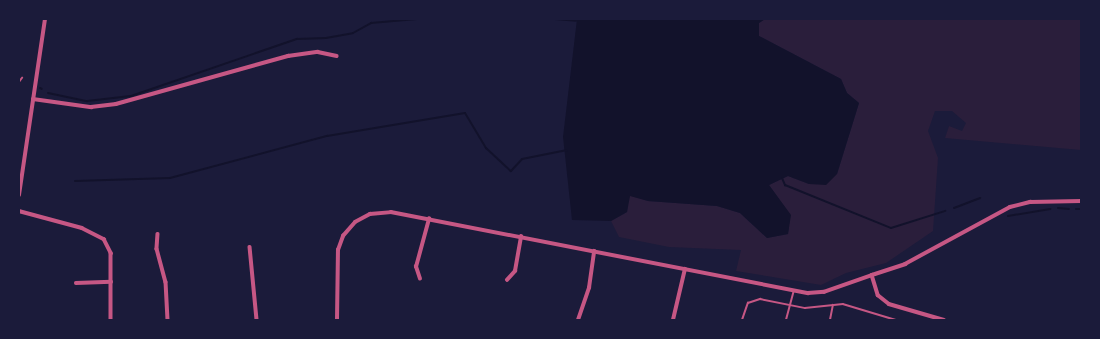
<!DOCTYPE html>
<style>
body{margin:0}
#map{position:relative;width:1100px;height:339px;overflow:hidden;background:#1b1b3a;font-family:"Space Grotesk",sans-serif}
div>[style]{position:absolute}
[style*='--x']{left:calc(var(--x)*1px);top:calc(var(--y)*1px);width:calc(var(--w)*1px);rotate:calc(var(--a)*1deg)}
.green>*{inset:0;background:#2a1e3b}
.water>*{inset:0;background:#12122b}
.stream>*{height:2px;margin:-1px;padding:0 1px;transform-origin:1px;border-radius:1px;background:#12122b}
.service>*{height:1.5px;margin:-0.75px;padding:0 0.75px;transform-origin:0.75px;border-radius:0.75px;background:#c65784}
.minor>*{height:3.5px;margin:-1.75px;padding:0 1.75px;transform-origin:1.75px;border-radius:1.75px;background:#c65784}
.tertiary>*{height:4px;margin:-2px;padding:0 2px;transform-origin:2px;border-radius:2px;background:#c65784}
span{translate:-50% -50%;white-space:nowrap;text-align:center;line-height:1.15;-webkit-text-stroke:4px #1b1b3a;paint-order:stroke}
.frame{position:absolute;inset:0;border:20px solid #1b1b3a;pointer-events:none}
</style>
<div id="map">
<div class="green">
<div style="clip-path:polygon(765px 19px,1081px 19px,1081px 150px,945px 138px,949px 126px,962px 131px,966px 123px,952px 111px,935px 111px,928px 131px,938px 158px,933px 231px,886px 263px,846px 273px,821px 285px,736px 271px,741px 250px,669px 247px,619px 237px,611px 221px,627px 212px,629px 195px,648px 201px,717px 206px,740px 213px,767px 238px,788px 234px,790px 215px,769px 185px,788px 176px,809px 184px,837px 174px,859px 103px,847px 93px,841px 79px,759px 36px,759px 23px)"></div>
</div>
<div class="water">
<div style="clip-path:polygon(577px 19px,765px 19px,759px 23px,759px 36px,841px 79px,847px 93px,859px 103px,837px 174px,826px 185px,809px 184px,788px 176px,769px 185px,791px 215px,788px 234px,767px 238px,740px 213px,717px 206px,648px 201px,630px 196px,627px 212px,611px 221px,572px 220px,563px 137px)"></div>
</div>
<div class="stream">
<div style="--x:555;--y:19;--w:21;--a:5"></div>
<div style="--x:40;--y:88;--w:2;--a:27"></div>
<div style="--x:48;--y:93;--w:40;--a:12"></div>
<div style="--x:87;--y:101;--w:44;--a:-6.5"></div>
<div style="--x:131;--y:96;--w:176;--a:-19"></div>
<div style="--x:297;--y:39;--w:29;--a:-2"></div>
<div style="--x:326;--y:38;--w:27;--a:-10"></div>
<div style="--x:353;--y:33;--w:21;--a:-29"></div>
<div style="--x:371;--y:23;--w:46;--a:-5"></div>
<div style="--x:782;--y:178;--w:8;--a:67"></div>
<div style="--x:785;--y:185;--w:114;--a:22.1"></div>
<div style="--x:891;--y:228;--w:57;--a:-17.5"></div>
<div style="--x:75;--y:181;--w:95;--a:-1.8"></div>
<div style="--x:170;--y:178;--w:163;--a:-15"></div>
<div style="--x:327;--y:136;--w:140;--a:-9.5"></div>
<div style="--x:465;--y:113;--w:41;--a:59"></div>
<div style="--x:486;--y:148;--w:34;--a:43"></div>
<div style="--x:511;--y:171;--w:16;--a:-47"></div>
<div style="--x:522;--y:159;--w:46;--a:-11.3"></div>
<div style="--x:954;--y:208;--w:28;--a:-21"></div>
<div style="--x:1058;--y:208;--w:11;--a:5"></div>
<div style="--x:1076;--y:209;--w:5;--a:0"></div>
<div style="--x:1008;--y:216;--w:43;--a:-9.5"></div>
</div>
<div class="service">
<div style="--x:19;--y:82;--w:5;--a:-53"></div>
<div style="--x:742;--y:320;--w:18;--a:-71"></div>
<div style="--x:748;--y:303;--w:13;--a:-18"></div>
<div style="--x:760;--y:299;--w:46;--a:11.3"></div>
<div style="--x:805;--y:308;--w:38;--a:-6"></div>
<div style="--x:843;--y:304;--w:55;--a:16.8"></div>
<div style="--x:786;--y:320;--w:30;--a:-75"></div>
<div style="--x:830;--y:320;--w:15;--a:-79"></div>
</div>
<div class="minor">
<div style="--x:33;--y:99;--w:59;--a:7.9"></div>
<div style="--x:91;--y:107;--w:25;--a:-7"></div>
<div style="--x:116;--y:104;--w:179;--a:-15.6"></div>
<div style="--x:288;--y:56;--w:30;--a:-8"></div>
<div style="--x:318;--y:52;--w:19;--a:12"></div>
<div style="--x:19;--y:211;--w:65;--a:15.1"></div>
<div style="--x:82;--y:228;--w:25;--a:27"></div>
<div style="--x:104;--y:239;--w:16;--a:63"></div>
<div style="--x:111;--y:253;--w:67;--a:90"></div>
<div style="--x:158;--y:234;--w:15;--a:94"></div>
<div style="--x:157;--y:249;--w:34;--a:75"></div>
<div style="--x:166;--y:282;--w:38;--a:87"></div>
<div style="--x:250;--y:247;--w:73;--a:84.5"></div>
<div style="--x:872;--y:275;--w:35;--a:-18"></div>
<div style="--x:905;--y:264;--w:119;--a:-28.5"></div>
<div style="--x:1010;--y:207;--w:21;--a:-14"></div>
<div style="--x:1030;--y:202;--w:51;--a:-1.1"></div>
<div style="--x:420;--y:279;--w:13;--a:-108"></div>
<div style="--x:416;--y:267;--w:50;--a:-74.8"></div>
<div style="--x:507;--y:280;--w:12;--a:-48"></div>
<div style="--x:515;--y:271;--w:35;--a:-80"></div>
<div style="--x:76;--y:283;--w:35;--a:-2"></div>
<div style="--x:337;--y:320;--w:70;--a:-89.2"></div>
<div style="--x:338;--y:250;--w:15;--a:-70"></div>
<div style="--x:343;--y:236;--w:18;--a:-49"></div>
<div style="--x:355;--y:222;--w:17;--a:-28"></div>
<div style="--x:370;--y:214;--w:21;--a:-5"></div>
<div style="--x:391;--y:212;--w:425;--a:11"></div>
<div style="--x:808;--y:293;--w:16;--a:-4"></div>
<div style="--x:824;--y:292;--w:51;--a:-19.5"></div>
<div style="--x:872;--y:275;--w:21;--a:73"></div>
<div style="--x:878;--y:295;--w:14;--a:39"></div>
<div style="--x:889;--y:304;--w:57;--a:16.2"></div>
<div style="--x:578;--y:320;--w:34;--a:-71"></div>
<div style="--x:589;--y:288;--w:37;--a:-82"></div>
<div style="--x:673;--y:320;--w:52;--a:-76.8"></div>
</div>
<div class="tertiary">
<div style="--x:19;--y:195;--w:178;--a:-81.6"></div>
</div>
<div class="frame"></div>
</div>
